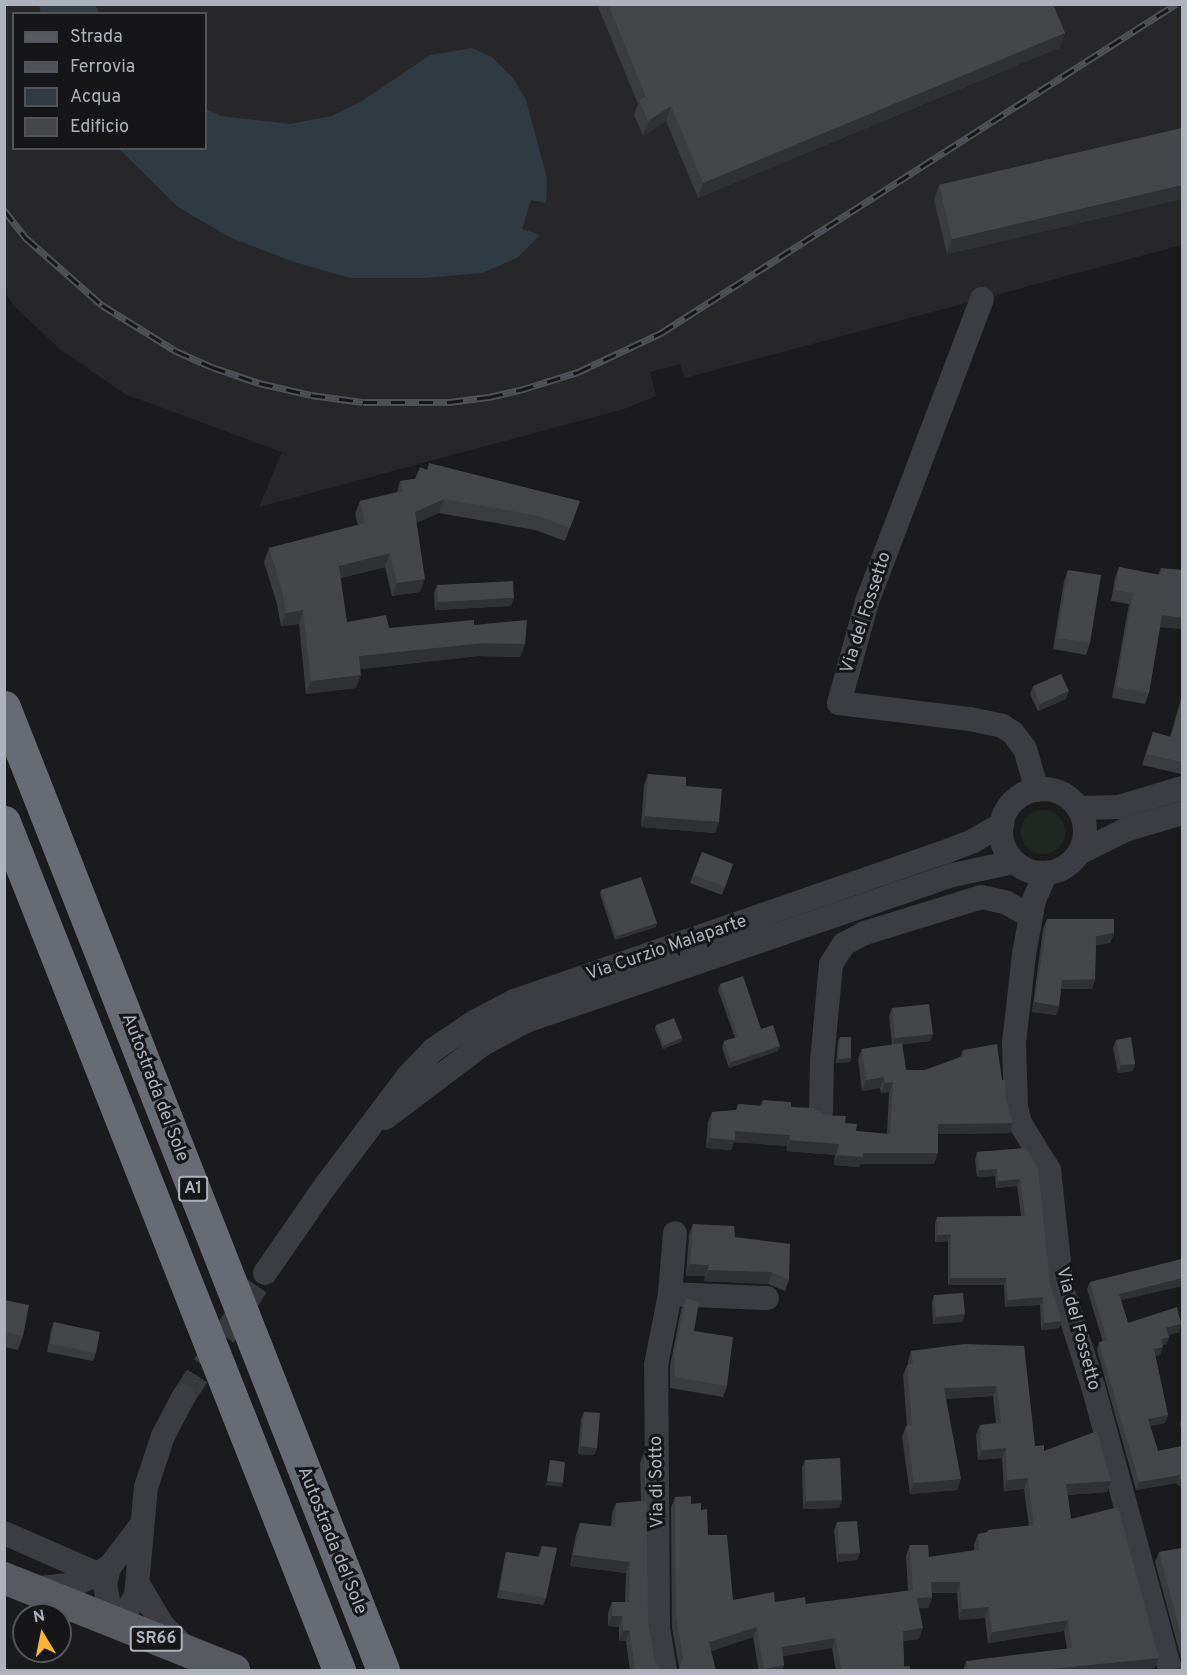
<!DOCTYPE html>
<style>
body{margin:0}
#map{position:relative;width:1187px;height:1675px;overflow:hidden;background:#1b1b1d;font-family:Overpass,sans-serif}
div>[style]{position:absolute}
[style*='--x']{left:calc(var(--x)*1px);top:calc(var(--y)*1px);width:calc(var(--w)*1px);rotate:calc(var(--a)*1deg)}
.built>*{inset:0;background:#27272a}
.green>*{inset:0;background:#202921}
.round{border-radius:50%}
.water>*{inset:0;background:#303a42}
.minor-tunnel>*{height:24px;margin-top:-12px;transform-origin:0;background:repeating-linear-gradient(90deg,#38393d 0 24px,transparent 0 36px)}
.minor>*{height:24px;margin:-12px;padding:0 12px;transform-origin:12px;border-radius:12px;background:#3b3d42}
.minor>.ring{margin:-12px;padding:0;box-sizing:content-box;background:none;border:24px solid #3b3d42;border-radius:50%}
.major>*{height:32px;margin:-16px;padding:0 16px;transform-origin:16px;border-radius:16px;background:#575a61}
.highway>*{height:33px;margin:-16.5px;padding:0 16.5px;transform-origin:16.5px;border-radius:16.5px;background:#676b73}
.rail>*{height:7px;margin-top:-3.5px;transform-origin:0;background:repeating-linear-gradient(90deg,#161618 0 14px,#4e5157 0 28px);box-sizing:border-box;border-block:2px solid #4e5157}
.wall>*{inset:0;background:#3b3c40}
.shaded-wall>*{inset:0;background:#303134}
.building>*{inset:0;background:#45464a}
span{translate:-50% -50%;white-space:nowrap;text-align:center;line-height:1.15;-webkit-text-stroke:6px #161618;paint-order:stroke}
.shield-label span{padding:2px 4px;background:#161618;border:2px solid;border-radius:4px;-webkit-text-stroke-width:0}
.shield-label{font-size:16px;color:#adb2bd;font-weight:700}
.street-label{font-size:18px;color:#adb2bd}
.frame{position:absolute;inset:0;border:6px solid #adb2bd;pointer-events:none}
.legend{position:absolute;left:12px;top:12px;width:195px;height:138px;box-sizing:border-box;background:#161618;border:2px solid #52545a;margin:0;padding:8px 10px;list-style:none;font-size:18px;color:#adb2bd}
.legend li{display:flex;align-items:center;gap:12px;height:30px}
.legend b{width:30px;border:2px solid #52545a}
.north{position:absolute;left:12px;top:1603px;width:60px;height:60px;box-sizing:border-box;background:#161618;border:2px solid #52545a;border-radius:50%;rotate:350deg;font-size:16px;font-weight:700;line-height:24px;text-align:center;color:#adb2bd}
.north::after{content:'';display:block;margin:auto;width:21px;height:27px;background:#f8b338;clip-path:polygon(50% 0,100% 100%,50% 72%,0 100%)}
</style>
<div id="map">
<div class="built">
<div style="clip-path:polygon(evenodd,4px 5px,1182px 5px,1182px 245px,685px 378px,680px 364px,650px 372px,656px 396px,624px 409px,259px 507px,282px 452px,125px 394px,61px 350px,14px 306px,5px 293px,4px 5px,14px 14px,206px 14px,206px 148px,14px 148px,14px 14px)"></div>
</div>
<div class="green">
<div class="round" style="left:1021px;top:810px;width:44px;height:44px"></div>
</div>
<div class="water">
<div style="clip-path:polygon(39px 5px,95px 5px,100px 13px,41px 13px)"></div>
<div style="clip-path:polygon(472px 48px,492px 57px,513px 78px,526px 100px,547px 178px,546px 203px,531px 200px,522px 229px,540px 235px,517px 258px,482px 273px,425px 278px,350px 278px,291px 261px,229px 237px,178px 207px,119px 149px,206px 148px,206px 109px,221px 116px,290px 124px,332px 116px,362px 101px,430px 55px)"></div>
</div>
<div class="minor-tunnel">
<div style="--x:184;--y:1396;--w:147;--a:-56.6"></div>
</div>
<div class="minor">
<div style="--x:982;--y:299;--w:324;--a:110.8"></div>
<div style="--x:867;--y:602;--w:105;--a:105.5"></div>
<div style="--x:839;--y:703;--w:132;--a:7"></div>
<div style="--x:970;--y:719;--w:33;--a:12"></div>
<div style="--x:1002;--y:726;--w:13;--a:32"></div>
<div style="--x:1013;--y:733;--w:20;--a:53"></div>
<div style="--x:1025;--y:749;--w:43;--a:73.7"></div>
<div class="ring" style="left:1001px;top:789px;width:60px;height:60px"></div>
<div style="--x:1078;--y:808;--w:41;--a:-1.4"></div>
<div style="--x:1119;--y:807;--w:66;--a:-16.8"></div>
<div style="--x:1079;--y:853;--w:51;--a:-26.6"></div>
<div style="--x:1125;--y:830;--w:59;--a:-16.6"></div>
<div style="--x:1046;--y:873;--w:30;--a:114"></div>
<div style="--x:1034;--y:900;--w:55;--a:100.5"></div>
<div style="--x:1024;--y:954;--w:90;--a:96.4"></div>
<div style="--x:1014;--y:1043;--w:64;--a:88.2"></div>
<div style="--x:1016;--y:1107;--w:16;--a:76"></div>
<div style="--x:1020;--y:1123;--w:55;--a:58.3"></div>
<div style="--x:1049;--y:1170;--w:120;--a:83.8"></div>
<div style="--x:1062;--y:1289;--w:102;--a:72.3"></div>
<div style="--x:1093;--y:1386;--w:294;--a:74.8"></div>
<div style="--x:821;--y:1111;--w:50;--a:-88.9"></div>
<div style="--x:822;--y:1061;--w:97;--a:-84.7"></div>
<div style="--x:831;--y:964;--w:24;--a:-57"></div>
<div style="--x:844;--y:944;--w:24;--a:-28"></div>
<div style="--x:865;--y:933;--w:121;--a:-17.2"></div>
<div style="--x:981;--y:897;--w:25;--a:12"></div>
<div style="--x:1005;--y:902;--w:29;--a:29"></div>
<div style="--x:385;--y:1118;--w:123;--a:-37.1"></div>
<div style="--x:483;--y:1044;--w:49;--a:-28.1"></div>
<div style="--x:526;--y:1021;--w:451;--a:-18.9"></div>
<div style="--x:953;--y:875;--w:62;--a:-12"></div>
<div style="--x:265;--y:1273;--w:107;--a:-55.3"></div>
<div style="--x:326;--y:1185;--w:136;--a:-53"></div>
<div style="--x:408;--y:1076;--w:36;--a:-46"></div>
<div style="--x:433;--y:1050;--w:50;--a:-34.3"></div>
<div style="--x:474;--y:1022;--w:45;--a:-27.7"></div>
<div style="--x:514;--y:1001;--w:453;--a:-19.1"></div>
<div style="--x:942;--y:853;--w:33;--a:-21"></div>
<div style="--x:973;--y:841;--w:34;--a:-30"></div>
<div style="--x:670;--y:1294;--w:97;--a:2.4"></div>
<div style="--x:4;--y:1533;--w:103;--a:23.6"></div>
<div style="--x:109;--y:1567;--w:17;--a:103"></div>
<div style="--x:105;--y:1584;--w:39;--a:80"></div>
<div style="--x:112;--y:1622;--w:23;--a:-41"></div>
<div style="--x:129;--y:1607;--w:13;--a:-58"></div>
<div style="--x:136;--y:1596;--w:109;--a:-84.8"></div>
<div style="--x:146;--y:1487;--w:54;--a:-71.6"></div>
<div style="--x:163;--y:1436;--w:45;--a:-62.3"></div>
<div style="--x:138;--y:1584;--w:49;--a:59.2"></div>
<div style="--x:163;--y:1626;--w:28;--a:44"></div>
<div style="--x:32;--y:1589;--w:43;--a:-6.6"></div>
<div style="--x:75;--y:1584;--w:25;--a:-23"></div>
<div style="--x:98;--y:1574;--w:16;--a:-35"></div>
<div style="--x:111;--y:1565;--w:51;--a:-52.9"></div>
<div style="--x:665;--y:1670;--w:43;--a:-99.5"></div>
<div style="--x:658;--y:1628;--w:263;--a:-90.4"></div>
<div style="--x:656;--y:1365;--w:72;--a:-78.8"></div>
<div style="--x:670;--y:1294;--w:61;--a:-85.3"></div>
</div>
<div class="major">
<div style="--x:4;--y:1578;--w:248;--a:21.8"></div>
</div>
<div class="highway">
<div style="--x:4;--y:707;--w:1035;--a:68.52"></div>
<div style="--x:4;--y:822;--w:912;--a:68.44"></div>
</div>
<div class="rail">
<div style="--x:4;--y:210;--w:36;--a:52"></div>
<div style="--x:26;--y:238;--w:101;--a:41.4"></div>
<div style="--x:102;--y:305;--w:87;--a:31.9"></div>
<div style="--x:176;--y:351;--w:39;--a:24"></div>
<div style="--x:212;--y:367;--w:50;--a:18.8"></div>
<div style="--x:259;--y:383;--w:53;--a:13"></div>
<div style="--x:311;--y:395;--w:52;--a:7.7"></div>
<div style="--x:363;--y:402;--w:86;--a:0"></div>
<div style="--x:449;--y:402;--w:40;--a:-7.1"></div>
<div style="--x:489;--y:397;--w:32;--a:-13"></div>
<div style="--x:520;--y:390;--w:61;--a:-17.2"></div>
<div style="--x:578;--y:372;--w:92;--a:-25.2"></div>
<div style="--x:661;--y:333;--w:611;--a:-32.57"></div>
</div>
<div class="wall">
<div style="clip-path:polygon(597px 4px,1053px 4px,1065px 33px,1059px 48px,698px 198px,666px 121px,643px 136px,634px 115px,638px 104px)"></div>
<div style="clip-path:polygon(1182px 128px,1182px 199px,947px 254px,934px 200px,939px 185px)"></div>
<div style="clip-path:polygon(427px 470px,580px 501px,565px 541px,535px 530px,439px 513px,416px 523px,420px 592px,392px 596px,385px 567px,340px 578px,347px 622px,389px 628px,474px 625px,525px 644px,520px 657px,478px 656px,360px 669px,356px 688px,306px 694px,299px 624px,281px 626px,277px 604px,264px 562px,269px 548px,358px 525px,355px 514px,360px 501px,397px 492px,400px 481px,415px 479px)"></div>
<div style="clip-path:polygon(1119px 567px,1158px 575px,1161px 568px,1182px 629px,1160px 627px,1149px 693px,1145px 704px,1112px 698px,1129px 604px,1111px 601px,1115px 578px)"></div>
<div style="clip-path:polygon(1068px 570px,1090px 643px,1086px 655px,1053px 649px,1064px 581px)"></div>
<div style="clip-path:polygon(437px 585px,511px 606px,435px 610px,434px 593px)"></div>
<div style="clip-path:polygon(1033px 686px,1066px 699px,1038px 711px,1030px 694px)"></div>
<div style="clip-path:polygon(1182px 695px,1182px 771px,1181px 774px,1142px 765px,1153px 732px,1170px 737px)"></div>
<div style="clip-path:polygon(648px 774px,686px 786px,715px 833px,641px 827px,644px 785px)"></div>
<div style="clip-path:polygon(702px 852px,733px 864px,722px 895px,690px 883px)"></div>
<div style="clip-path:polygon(601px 890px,656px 927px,615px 940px,600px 894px)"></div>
<div style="clip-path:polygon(1047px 919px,1114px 933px,1110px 943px,1096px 945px,1095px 979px,1092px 989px,1061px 989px,1059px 1006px,1056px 1015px,1032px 1012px,1043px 929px)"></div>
<div style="clip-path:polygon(720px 984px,761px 1029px,778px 1051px,729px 1068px,722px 1047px,724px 1041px,735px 1038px,718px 990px)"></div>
<div style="clip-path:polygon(892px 1008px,933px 1034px,930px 1041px,902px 1044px,906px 1070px,925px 1070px,960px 1057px,963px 1050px,1002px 1080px,1006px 1100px,1010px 1133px,938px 1134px,934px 1164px,860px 1164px,859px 1167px,834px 1165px,835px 1155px,786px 1151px,787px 1146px,734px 1142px,731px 1150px,706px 1148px,708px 1122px,712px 1112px,736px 1110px,738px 1104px,760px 1106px,763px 1100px,824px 1115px,845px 1123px,856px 1131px,887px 1134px,889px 1092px,881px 1093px,880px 1088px,862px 1091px,858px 1059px,862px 1049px,892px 1045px,889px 1016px)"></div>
<div style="clip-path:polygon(656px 1025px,682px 1038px,681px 1042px,663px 1049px,655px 1029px)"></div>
<div style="clip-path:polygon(840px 1037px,851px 1058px,850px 1062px,836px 1063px,838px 1041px)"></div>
<div style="clip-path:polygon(1116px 1040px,1135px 1064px,1133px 1071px,1118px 1073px,1113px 1048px)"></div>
<div style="clip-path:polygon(1026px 1148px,1050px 1284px,1062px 1321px,1059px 1328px,1041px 1330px,1040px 1305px,1005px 1307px,1004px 1285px,948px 1285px,948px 1241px,935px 1242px,935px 1224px,937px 1217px,1021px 1216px,1017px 1186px,996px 1188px,995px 1176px,977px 1177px,975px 1160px,977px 1152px)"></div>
<div style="clip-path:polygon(693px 1224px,735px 1237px,789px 1280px,785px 1291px,768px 1284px,704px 1281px,705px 1276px,686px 1276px,689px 1235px)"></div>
<div style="clip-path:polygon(1182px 1259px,1182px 1286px,1121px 1300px,1128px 1323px,1179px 1332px,1169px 1335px,1169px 1337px,1166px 1344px,1162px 1345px,1160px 1355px,1155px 1356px,1168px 1415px,1165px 1423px,1150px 1426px,1158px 1451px,1182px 1446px,1182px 1486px,1178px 1486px,1177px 1483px,1136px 1490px,1097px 1350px,1099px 1342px,1103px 1342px,1087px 1289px,1090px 1282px)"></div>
<div style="clip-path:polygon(934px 1295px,965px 1314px,962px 1322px,933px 1324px,932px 1303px)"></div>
<div style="clip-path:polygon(686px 1298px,694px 1331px,727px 1386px,723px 1397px,670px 1388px,670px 1366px,681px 1310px)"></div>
<div style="clip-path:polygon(4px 1300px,23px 1336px,18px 1350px,4px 1347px)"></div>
<div style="clip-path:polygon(54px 1322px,96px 1353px,93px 1361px,47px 1352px,51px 1330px)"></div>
<div style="clip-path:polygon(1024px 1346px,1035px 1446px,1044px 1451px,1111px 1481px,1107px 1492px,1068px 1495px,1071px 1519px,1159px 1658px,1155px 1668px,1134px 1671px,968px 1671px,1067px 1649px,1064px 1631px,988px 1643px,985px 1618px,959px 1620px,957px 1593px,932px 1593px,932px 1597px,928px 1608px,919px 1608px,919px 1639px,903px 1641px,904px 1666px,910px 1671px,836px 1671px,832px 1648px,783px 1656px,784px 1665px,782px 1671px,759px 1671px,753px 1637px,711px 1651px,679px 1667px,672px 1627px,671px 1508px,675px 1497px,701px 1510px,708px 1535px,733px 1600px,806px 1604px,908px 1591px,906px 1556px,910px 1545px,929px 1557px,974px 1550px,974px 1544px,978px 1534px,987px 1532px,988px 1530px,1029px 1526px,1024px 1489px,1004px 1491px,1002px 1458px,978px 1460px,976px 1435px,980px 1425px,996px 1423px,993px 1396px,946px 1399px,957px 1490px,910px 1494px,902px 1437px,906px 1426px,907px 1426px,903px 1375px,907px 1365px,908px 1365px,908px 1361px,911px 1351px)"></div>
<div style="clip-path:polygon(584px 1412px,597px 1448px,594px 1455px,578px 1454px,581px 1419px)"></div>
<div style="clip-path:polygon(1182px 1416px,1182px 1434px,1180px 1424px)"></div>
<div style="clip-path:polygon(644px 1452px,648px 1620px,655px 1662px,662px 1671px,630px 1671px,626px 1641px,619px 1641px,619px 1627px,608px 1626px,608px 1613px,612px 1602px,625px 1602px,626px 1573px,570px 1566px,576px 1534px,580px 1523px,611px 1526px,612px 1513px,616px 1503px,641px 1501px,640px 1463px)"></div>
<div style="clip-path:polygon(805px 1460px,842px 1500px,839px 1508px,803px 1509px,802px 1467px)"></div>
<div style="clip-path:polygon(1182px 1495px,1182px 1511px,1181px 1501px)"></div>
<div style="clip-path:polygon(837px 1522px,860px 1553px,857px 1560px,837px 1562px,834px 1530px)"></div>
<div style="clip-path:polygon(542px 1546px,546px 1598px,543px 1605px,497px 1598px,504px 1560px,506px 1552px,538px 1557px)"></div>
<div style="clip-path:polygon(1182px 1548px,1182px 1662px,1155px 1562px,1159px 1552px)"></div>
<div style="clip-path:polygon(966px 1661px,968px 1671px,963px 1671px)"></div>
</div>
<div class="shaded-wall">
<div style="clip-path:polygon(1065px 33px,1059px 48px,698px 198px,703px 183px)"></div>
<div style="clip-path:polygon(671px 106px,666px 121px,643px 136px,648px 121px)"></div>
<div style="clip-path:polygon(1182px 185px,1182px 199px,947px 254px,952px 239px)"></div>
<div style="clip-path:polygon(444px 499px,439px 513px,410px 525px,415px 512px)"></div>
<div style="clip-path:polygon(390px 553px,385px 567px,334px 580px,339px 566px)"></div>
<div style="clip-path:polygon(425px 579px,420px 592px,392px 596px,397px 583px)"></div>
<div style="clip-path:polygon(514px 598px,511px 606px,435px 610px,438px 602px)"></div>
<div style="clip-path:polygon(303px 610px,299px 624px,281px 626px,286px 613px)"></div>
<div style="clip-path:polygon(1162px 615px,1182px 618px,1182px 629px,1158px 626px)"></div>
<div style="clip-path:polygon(483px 643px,525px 644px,520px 657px,478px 656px,354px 670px,359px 656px)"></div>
<div style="clip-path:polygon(361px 675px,356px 688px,306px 694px,311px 681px)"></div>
<div style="clip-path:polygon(1069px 691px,1066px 699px,1038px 711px,1040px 704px)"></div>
<div style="clip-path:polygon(645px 816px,719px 822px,715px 833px,641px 827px)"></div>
<div style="clip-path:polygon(657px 923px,656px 927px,615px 940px,617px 936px)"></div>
<div style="clip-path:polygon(1114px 933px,1110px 943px,1093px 946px,1096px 936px)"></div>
<div style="clip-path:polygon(1095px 979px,1092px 989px,1058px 989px,1062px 980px)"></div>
<div style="clip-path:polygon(1035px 1002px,1059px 1006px,1056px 1015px,1032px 1012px)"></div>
<div style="clip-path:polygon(933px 1034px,930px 1041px,893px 1046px,895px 1038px)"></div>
<div style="clip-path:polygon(682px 1038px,681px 1042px,663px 1049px,664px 1045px)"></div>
<div style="clip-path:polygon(780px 1046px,778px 1051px,729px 1068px,731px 1062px)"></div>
<div style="clip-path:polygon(851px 1058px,850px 1062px,836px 1063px,838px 1059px)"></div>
<div style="clip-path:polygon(1135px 1064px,1133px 1071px,1118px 1073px,1121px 1065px)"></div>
<div style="clip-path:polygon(884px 1077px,880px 1088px,862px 1091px,866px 1080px)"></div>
<div style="clip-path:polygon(893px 1082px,889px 1092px,881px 1093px,885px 1083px)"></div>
<div style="clip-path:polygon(1013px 1123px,1010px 1133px,935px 1134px,938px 1124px)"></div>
<div style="clip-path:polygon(735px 1131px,790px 1135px,787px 1146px,734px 1142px,731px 1150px,706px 1148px,710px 1138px)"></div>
<div style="clip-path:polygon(790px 1140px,839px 1144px,835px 1155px,786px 1151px)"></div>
<div style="clip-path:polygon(863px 1153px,938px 1153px,934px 1164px,860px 1164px,859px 1167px,834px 1165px,838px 1155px)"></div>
<div style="clip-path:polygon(997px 1169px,995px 1176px,977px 1177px,979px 1170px)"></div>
<div style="clip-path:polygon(1020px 1179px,1017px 1186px,996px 1188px,998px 1181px)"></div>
<div style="clip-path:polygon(951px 1234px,948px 1241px,935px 1242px,938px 1235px)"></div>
<div style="clip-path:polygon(690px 1264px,709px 1265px,705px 1276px,686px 1276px)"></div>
<div style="clip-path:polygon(709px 1270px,772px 1272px,768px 1284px,704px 1281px)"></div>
<div style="clip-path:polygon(951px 1278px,1006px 1278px,1004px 1285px,948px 1285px)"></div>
<div style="clip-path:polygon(1182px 1278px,1182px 1286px,1116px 1301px,1119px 1294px)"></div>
<div style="clip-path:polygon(1043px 1297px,1040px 1305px,1005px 1307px,1008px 1300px)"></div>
<div style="clip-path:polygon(965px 1314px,962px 1322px,933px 1324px,936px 1317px)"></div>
<div style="clip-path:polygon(1062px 1321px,1059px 1328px,1041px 1330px,1044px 1323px)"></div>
<div style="clip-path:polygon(1181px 1324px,1179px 1332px,1164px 1336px,1166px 1328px)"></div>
<div style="clip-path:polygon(1169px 1337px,1166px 1344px,1158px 1347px,1161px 1339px)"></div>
<div style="clip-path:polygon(1163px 1347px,1160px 1355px,1151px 1357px,1154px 1349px)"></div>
<div style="clip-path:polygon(997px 1386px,993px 1396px,940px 1399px,944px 1388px)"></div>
<div style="clip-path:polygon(1168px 1415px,1165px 1423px,1145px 1427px,1148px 1419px)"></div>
<div style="clip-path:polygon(581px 1446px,597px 1448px,594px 1455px,578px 1454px)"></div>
<div style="clip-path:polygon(1006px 1448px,1002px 1458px,978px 1460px,982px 1450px)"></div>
<div style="clip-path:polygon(1180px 1475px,1177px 1483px,1136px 1490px,1139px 1482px)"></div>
<div style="clip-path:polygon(1028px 1478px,1024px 1489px,1004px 1491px,1007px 1480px)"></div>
<div style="clip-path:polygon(1182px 1478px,1182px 1486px,1178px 1486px,1180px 1479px)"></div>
<div style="clip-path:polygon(961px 1479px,957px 1490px,910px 1494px,914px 1483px)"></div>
<div style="clip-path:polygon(547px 1481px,563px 1483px,561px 1487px,546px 1485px)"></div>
<div style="clip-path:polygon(1111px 1481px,1107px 1492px,1063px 1495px,1066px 1484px)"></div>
<div style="clip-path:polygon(842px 1500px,839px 1508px,803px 1509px,806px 1501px)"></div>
<div style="clip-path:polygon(860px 1553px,857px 1560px,837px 1562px,839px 1554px)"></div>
<div style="clip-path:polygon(574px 1555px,630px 1562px,626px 1573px,570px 1566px)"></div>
<div style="clip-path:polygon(931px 1582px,960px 1582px,957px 1593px,927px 1592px)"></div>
<div style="clip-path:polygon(932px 1597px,928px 1608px,913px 1609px,917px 1598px)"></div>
<div style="clip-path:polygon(989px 1607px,985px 1618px,959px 1620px,962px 1609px)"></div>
<div style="clip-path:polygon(612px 1616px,622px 1616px,619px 1627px,608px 1626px)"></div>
<div style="clip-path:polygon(1068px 1620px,1064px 1631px,988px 1643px,992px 1632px)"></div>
<div style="clip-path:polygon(757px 1627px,753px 1637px,705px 1653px,709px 1642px)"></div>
<div style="clip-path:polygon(923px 1628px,919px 1639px,899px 1641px,903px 1631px)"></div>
<div style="clip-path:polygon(623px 1630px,630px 1631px,626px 1641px,619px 1641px)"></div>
<div style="clip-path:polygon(835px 1638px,832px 1648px,778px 1657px,782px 1647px)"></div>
<div style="clip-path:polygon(1159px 1658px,1155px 1668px,1134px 1671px,1030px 1671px)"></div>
<div style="clip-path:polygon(784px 1665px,782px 1671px,764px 1671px,764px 1669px)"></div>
</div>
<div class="building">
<div style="clip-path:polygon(608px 4px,1053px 4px,1065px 33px,703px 183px,671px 106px,648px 121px,639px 100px,646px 97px)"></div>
<div style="clip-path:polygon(1182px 128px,1182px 185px,952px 239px,939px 185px)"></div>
<div style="clip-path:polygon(429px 463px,580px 501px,570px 528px,539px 516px,444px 499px,415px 512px,425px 579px,397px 583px,390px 553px,339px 566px,347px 622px,386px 615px,389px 628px,474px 620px,474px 625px,527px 620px,525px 644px,483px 643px,359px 656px,361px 675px,311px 681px,303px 610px,286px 613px,282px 590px,269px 548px,365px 523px,360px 501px,403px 491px,400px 481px,415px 479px,420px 467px,427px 470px)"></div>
<div style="clip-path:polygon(1119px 567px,1160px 575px,1161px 568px,1182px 570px,1182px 618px,1162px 615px,1149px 693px,1116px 687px,1133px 593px,1115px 590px)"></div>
<div style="clip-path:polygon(1068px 570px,1101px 575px,1090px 643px,1057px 638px)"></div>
<div style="clip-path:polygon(513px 581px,514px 598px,438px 602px,437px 585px)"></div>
<div style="clip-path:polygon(1061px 674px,1069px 691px,1040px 704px,1033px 686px)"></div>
<div style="clip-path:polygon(1182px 698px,1182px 762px,1146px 754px,1153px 732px,1171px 737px)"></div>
<div style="clip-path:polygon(648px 774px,686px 777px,686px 786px,722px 789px,719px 822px,645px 816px)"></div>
<div style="clip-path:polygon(702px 852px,733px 864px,725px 887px,693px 875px)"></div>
<div style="clip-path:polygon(641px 877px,657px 923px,617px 936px,601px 890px)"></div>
<div style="clip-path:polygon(1047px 919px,1114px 919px,1114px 933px,1096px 936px,1095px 979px,1062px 980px,1059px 1006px,1035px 1002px)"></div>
<div style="clip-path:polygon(743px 976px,761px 1029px,773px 1025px,780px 1046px,731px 1062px,724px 1041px,738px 1037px,720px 984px)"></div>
<div style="clip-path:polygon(929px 1004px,933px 1034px,895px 1038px,892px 1008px)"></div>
<div style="clip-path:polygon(674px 1018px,682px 1038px,664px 1045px,656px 1025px)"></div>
<div style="clip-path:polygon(840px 1037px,851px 1037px,851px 1058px,838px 1059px)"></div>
<div style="clip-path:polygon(1131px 1037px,1135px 1064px,1121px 1065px,1116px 1040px)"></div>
<div style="clip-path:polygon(902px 1043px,906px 1070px,925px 1070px,964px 1056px,963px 1050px,997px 1044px,1002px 1080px,1005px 1080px,1006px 1100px,1013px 1123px,938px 1124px,938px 1153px,863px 1153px,863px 1157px,838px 1155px,839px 1144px,790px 1140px,790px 1135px,735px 1131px,735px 1140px,710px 1138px,712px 1112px,737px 1110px,738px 1104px,762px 1106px,763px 1100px,791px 1102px,791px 1107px,813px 1108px,824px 1115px,846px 1116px,845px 1123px,857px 1124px,856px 1131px,890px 1134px,893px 1082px,885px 1083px,884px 1077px,866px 1080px,862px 1049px)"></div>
<div style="clip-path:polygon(1026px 1148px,1038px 1168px,1050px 1284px,1062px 1321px,1044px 1323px,1043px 1297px,1008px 1300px,1006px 1278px,951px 1278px,951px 1234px,938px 1235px,937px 1217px,1025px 1216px,1020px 1179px,998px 1181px,997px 1169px,979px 1170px,977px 1152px)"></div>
<div style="clip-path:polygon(693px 1224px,734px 1226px,735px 1237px,790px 1244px,789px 1280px,772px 1272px,709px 1270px,709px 1265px,690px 1264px)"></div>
<div style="clip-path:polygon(1182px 1259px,1182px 1278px,1119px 1294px,1128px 1323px,1177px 1307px,1181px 1324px,1166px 1328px,1169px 1337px,1161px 1339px,1163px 1347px,1154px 1349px,1168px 1415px,1148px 1419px,1158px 1451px,1182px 1446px,1182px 1478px,1180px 1479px,1180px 1475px,1139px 1482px,1099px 1342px,1107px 1340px,1090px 1282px)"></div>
<div style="clip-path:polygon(963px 1293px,965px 1314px,936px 1317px,934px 1295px)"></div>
<div style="clip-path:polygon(686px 1298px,699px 1302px,694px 1331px,733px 1337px,727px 1386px,675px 1377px,674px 1355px)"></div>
<div style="clip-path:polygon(4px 1300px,29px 1305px,23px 1336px,4px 1332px)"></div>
<div style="clip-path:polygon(54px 1322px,100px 1332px,96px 1353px,50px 1344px)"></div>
<div style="clip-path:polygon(964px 1344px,1024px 1346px,1035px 1446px,1044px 1445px,1044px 1451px,1097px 1431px,1111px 1481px,1066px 1484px,1071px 1519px,1118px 1507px,1159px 1658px,1030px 1671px,968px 1671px,966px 1661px,1072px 1648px,1068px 1620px,992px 1632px,989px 1607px,962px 1609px,960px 1582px,931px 1582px,932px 1597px,917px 1598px,923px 1628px,903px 1631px,904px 1666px,910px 1666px,910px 1671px,842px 1671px,835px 1638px,782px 1647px,784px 1665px,764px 1669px,757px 1627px,709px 1642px,716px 1671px,678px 1671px,683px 1658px,676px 1616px,675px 1497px,691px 1496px,691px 1504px,701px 1503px,701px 1510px,707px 1509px,708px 1535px,727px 1535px,733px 1600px,774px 1592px,775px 1602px,805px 1597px,806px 1604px,913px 1590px,910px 1545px,928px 1545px,929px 1557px,979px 1550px,978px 1534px,989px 1532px,988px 1530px,1034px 1525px,1028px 1478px,1007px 1480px,1006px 1448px,982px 1450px,980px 1425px,1001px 1423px,997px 1386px,944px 1388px,961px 1479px,914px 1483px,906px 1426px,912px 1425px,907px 1365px,913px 1364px,911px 1351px)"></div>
<div style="clip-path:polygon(584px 1412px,600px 1413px,597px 1448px,581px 1446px)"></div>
<div style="clip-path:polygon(644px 1452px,646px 1452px,648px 1620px,655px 1662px,662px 1671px,635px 1671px,630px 1631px,623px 1630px,622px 1616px,612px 1616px,612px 1602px,629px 1602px,630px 1562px,574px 1555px,580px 1523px,615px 1527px,616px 1503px,645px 1501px)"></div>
<div style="clip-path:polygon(840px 1458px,842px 1500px,806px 1501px,805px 1460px)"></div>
<div style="clip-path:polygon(550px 1460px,565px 1462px,563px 1483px,547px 1481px)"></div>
<div style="clip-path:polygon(857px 1521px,860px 1553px,839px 1554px,837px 1522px)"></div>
<div style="clip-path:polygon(542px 1546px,557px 1548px,546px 1598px,500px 1590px,506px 1552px,540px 1557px)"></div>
<div style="clip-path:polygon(1182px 1548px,1182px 1639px,1159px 1552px)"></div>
</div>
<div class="shield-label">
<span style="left:193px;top:1189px">A1</span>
<span style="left:156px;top:1639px">SR66</span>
</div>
<div class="street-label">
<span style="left:867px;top:613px;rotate:-72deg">Via del Fossetto</span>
<span style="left:667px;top:949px;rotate:-19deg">Via Curzio Malaparte</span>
<span style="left:154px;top:1088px;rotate:69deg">Autostrada del Sole</span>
<span style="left:1077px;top:1329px;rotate:75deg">Via del Fossetto</span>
<span style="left:658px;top:1482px;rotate:-91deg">Via di Sotto</span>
<span style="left:331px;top:1541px;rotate:68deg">Autostrada del Sole</span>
</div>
<div class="frame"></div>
<ul class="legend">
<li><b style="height:8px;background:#575a61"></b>Strada</li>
<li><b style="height:8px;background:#4e5157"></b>Ferrovia</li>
<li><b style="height:16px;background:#303a42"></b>Acqua</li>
<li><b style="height:16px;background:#45464a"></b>Edificio</li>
</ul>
<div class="north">N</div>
</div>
